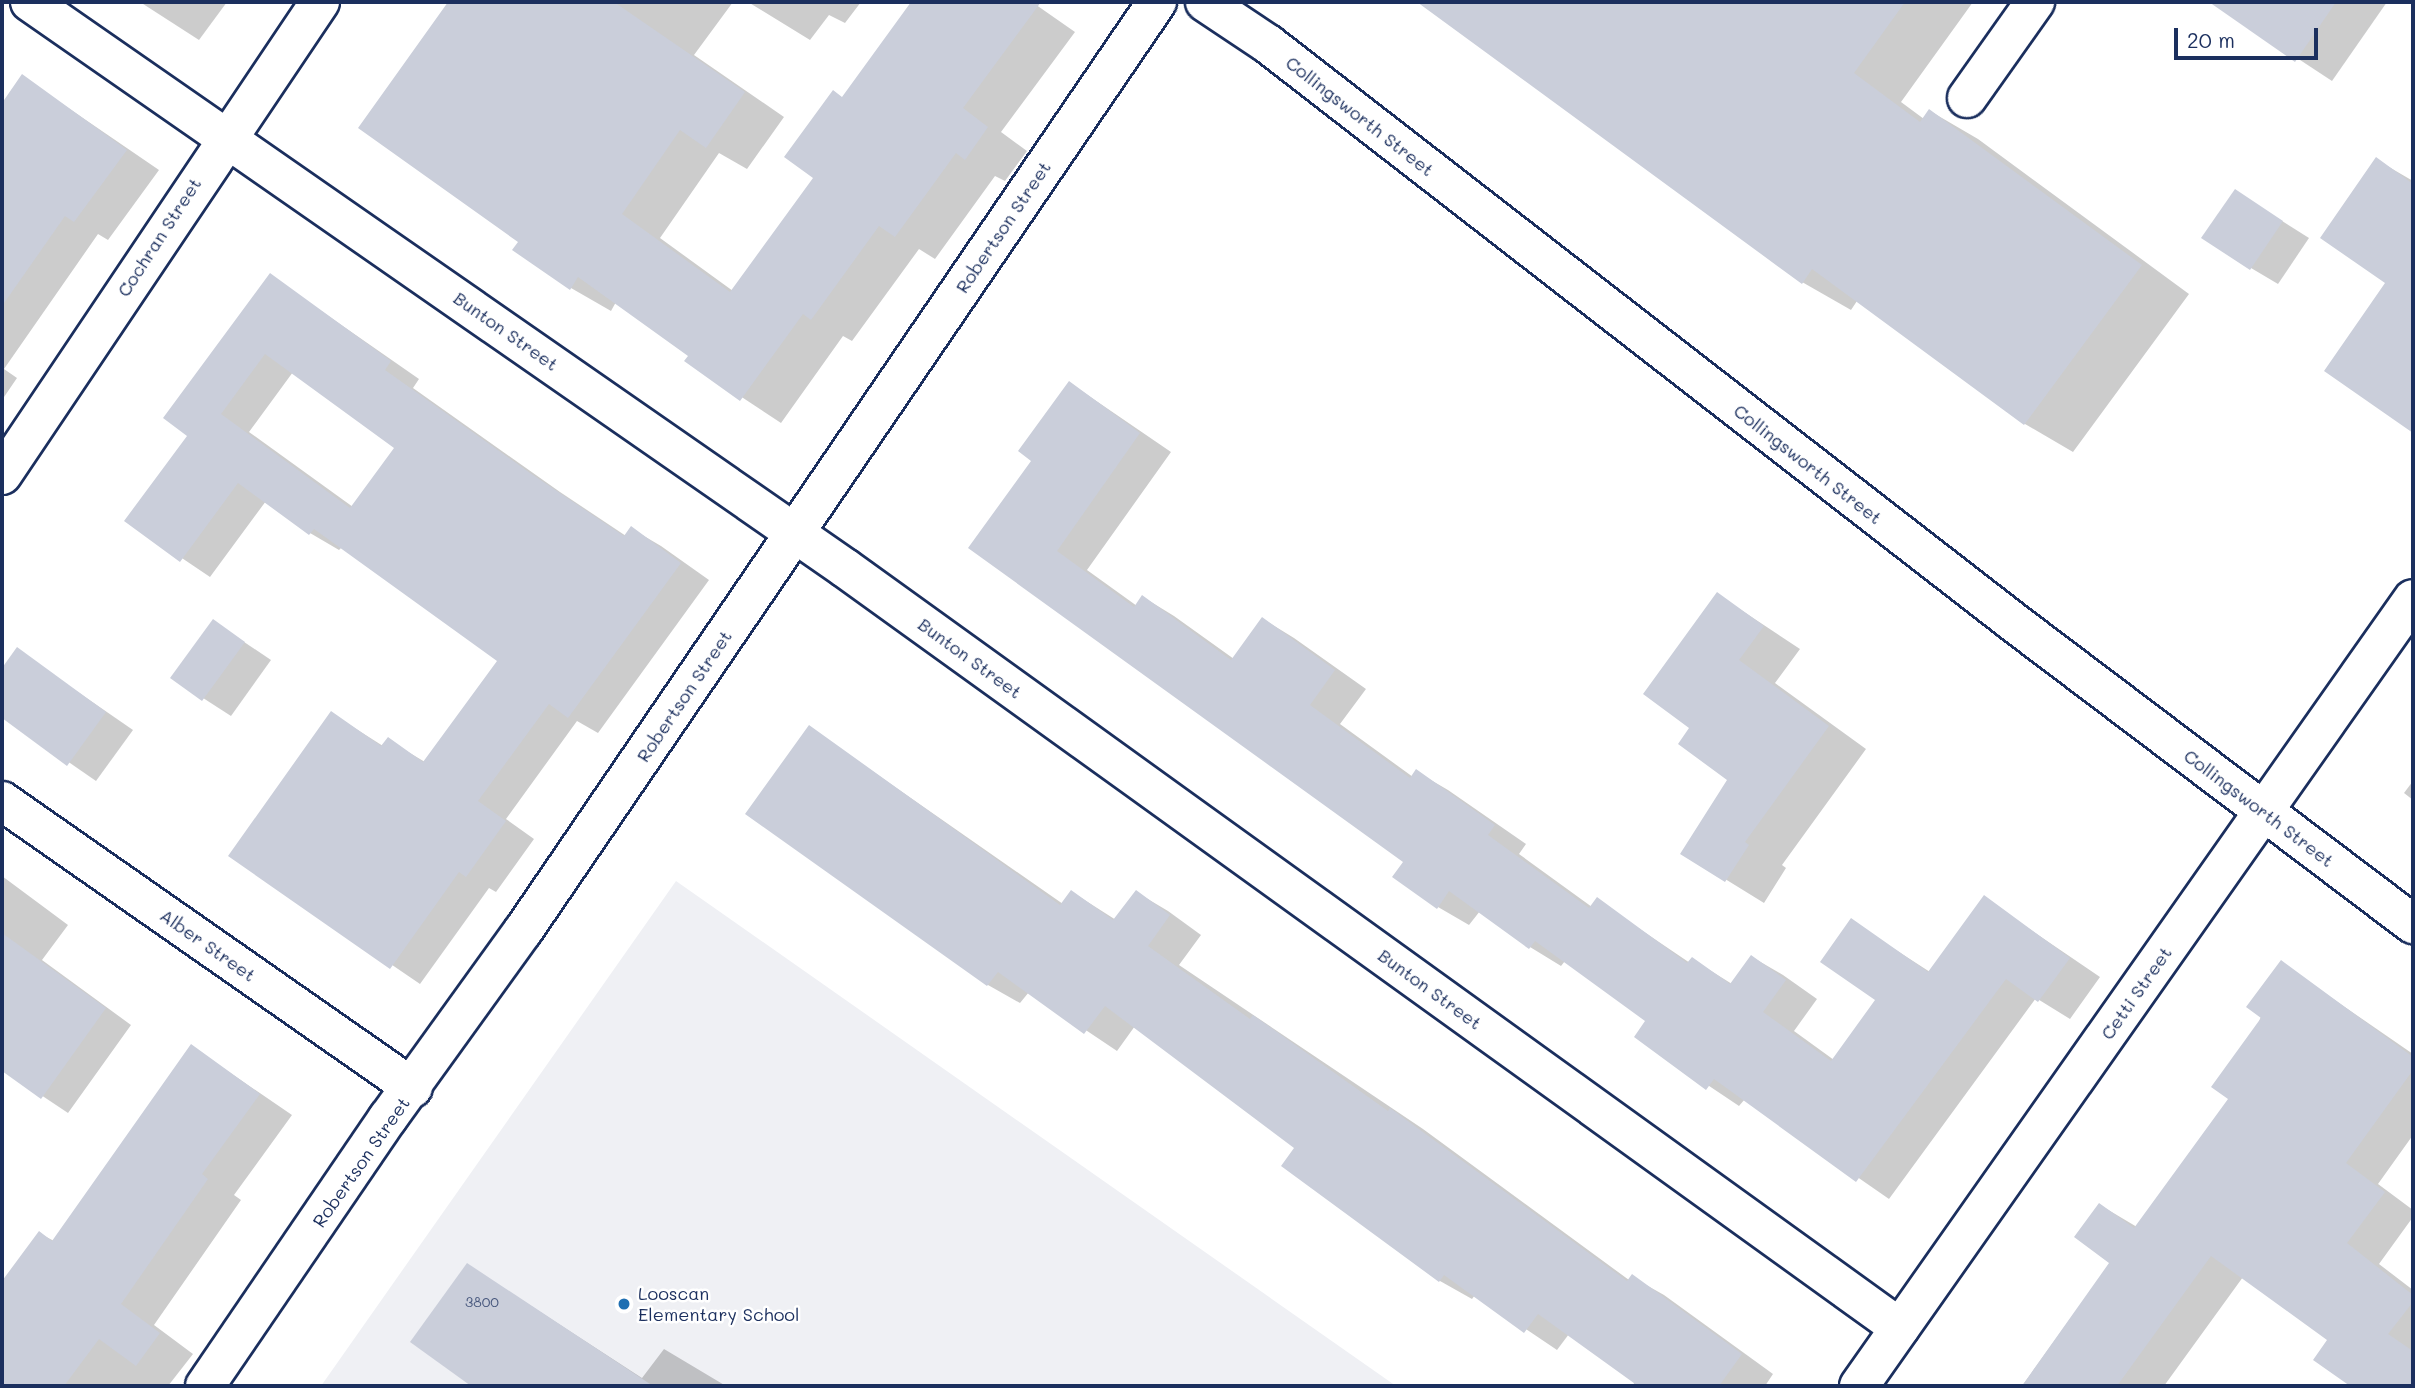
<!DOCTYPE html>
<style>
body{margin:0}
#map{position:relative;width:2415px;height:1388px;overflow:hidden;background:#fff;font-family:Mali,sans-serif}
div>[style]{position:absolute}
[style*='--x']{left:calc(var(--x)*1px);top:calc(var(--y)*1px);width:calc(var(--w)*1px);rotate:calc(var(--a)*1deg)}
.built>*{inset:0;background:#eff0f4}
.shadow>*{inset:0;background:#0003}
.building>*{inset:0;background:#caceda}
.roads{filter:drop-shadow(2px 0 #1b2f5e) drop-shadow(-2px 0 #1b2f5e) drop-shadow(0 2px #1b2f5e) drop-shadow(0 -2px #1b2f5e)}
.minor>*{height:38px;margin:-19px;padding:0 19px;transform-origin:19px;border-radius:19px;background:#fff}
.secondary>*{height:38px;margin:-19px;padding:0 19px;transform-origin:19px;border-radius:19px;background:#fff}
.dots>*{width:19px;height:19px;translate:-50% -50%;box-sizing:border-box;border:4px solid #fff;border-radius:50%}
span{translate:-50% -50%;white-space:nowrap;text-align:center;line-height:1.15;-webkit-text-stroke:5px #fff;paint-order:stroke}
.number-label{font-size:14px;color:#47577d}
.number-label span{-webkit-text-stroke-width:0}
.street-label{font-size:18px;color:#1b2f5e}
.poi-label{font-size:18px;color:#1b2f5e}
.left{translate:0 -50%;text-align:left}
.frame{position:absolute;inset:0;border:4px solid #1b2f5e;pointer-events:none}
.scale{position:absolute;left:2174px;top:28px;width:144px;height:32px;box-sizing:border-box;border:4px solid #1b2f5e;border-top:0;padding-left:9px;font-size:21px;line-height:24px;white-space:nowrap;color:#1b2f5e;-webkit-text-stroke:5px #fff;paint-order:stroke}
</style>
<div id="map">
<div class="built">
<div style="clip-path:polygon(676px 881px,1396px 1386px,321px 1386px)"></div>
</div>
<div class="shadow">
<div style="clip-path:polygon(140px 2px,227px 2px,199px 40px)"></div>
<div style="clip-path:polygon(450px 2px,733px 2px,694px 55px,784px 117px,747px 169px,719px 153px,660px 238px,733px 291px,815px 178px,843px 98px,913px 2px,1032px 2px,1075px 32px,1001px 132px,1027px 151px,1005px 181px,995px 176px,935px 259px,919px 249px,852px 341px,843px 336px,781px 423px,687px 361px,690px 356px,616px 302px,611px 311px,571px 288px,520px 241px,360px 127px)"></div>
<div style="clip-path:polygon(748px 2px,861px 2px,845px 23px,829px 15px,810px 40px)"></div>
<div style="clip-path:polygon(1420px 2px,1973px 2px,1901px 102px,1924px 119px,1930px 111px,1978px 139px,2189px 294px,2073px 452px,2025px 424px,1857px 301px,1851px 310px,1802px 282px)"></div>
<div style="clip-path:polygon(2229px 2px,2387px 2px,2332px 81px,2224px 10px)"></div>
<div style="clip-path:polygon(23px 77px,159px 170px,108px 240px,98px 234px,4px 369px,17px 378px,2px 400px,2px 106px)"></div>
<div style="clip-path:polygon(2377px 160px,2413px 181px,2413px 430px,2326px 371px,2387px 283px)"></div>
<div style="clip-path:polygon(2235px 191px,2309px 238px,2278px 284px,2251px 268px)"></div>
<div style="clip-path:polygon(evenodd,271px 276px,419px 379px,413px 388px,560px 492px,626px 536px,632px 529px,661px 546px,709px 580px,598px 733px,577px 721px,506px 819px,534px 839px,496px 892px,489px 888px,420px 984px,231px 855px,331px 713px,383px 746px,388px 740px,425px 762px,499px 660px,342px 547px,339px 550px,310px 533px,266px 501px,210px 577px,127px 521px,189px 435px,271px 276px,293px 372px,396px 447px,353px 507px,249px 432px,293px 372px)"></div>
<div style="clip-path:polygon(1070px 383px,1171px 452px,1087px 570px,1137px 606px,1143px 597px,1174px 616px,1234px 659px,1263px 619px,1294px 638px,1366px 689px,1340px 724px,1413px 777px,1417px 772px,1448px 790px,1526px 844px,1519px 854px,1592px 907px,1597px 900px,1690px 963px,1692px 959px,1732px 984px,1752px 957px,1783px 975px,1817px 999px,1794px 1031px,1834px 1060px,1877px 1000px,1851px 921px,1930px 972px,1984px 898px,2100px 977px,2070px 1019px,2036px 998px,1889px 1199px,1745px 1099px,1739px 1106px,1636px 1037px,1647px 1021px,1565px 961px,1561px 966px,1530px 947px,1480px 911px,1469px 925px,1438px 907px,1405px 862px,971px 548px,1034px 461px)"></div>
<div style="clip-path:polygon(1717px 594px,1800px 649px,1775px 683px,1866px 749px,1782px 865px,1786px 868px,1764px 903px,1683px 853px,1729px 779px,1692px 728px)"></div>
<div style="clip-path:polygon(213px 621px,271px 660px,231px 716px,172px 678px)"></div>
<div style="clip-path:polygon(17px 650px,133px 730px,96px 781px,2px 716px,2px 671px)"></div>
<div style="clip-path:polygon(809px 727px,1063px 904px,1072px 892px,1116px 920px,1136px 892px,1168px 911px,1201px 935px,1179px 965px,1423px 1129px,1629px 1280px,1632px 1277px,1664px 1295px,1773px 1374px,1765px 1386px,1632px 1386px,1635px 1382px,1569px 1334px,1557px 1350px,1475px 1295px,1472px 1299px,1440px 1281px,1283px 1166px,1296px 1148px,1135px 1026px,1117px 1051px,1029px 992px,1020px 1003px,988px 985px,748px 813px)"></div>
<div style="clip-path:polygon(2413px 781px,2413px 800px,2404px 793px)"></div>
<div style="clip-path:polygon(2px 876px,68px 925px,42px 960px,131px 1025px,68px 1113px,2px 1069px)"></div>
<div style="clip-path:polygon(2281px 963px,2413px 1054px,2413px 1135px,2378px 1184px,2413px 1210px,2413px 1217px,2379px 1264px,2413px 1290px,2413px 1386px,2354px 1386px,2315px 1360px,2329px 1340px,2243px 1277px,2164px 1386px,2022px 1386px,2111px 1262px,2100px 1205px,2137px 1227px,2230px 1099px)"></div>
<div style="clip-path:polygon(191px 1046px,292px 1115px,234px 1195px,241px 1200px,154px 1325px,193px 1354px,168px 1386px,2px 1386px,2px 1284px,39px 1233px,54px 1241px)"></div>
<div style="clip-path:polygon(468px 1265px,642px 1378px,664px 1349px,726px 1386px,474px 1386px,412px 1341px)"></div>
</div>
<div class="building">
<div style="clip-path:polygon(448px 2px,614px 2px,745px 92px,706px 148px,680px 130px,622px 214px,730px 292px,813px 178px,784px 157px,833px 90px,842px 97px,911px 2px,1041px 2px,963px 108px,988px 127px,965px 160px,956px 153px,895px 237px,879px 226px,811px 320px,803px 314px,740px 401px,684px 361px,688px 356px,578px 277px,570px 290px,512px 250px,518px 242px,358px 128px)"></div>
<div style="clip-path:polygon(1417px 2px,1905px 2px,1854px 73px,1920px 122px,1929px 109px,2142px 265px,2024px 425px,1812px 269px,1802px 284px)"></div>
<div style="clip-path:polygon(2209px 2px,2336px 2px,2295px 62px)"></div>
<div style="clip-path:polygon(22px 74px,127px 150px,74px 222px,65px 216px,2px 306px,2px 103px)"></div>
<div style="clip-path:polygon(2376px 157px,2413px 184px,2413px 433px,2324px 371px,2385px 283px,2320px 238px)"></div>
<div style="clip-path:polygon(2235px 189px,2283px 221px,2250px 270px,2201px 238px)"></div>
<div style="clip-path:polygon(evenodd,270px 273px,391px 361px,385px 370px,530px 473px,624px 536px,631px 526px,681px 563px,568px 718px,549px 704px,478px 801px,506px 821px,466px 877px,459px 872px,390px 969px,228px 856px,331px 711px,381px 746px,388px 737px,423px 762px,497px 661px,314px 529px,309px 535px,238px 483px,180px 562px,124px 521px,187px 436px,163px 418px,270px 273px,265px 354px,394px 448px,350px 508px,221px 414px,265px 354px)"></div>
<div style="clip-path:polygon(1069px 381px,1140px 433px,1057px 551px,1134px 607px,1142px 595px,1231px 660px,1262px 617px,1335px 670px,1310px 705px,1410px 778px,1416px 769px,1495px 825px,1488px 835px,1589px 908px,1597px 897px,1687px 963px,1692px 957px,1730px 984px,1751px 955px,1786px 980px,1763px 1012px,1831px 1061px,1875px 1000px,1820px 962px,1851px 918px,1928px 972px,1984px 895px,2070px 958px,2038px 1002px,2006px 979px,1856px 1182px,1714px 1079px,1706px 1090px,1634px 1037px,1645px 1021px,1535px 941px,1529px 949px,1449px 891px,1437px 909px,1392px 877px,1403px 862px,968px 548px,1031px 461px,1018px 451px)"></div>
<div style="clip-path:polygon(1717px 592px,1764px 626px,1739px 660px,1829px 726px,1745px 842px,1749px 845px,1725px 882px,1680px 854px,1727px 780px,1678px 744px,1689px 728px,1643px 694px)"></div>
<div style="clip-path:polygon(213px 619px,245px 642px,202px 701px,170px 678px)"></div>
<div style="clip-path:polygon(17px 647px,106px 712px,67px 766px,2px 718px,2px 668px)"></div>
<div style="clip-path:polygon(809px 725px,1060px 905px,1071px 890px,1113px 920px,1136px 890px,1170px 915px,1148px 946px,1250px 1019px,1253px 1015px,1388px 1111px,1390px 1108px,1627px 1281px,1632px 1274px,1742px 1354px,1719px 1386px,1638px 1386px,1538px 1314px,1524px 1333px,1444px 1275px,1439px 1282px,1281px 1166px,1294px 1148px,1105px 1006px,1084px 1034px,998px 972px,987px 986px,745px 814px)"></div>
<div style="clip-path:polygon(2px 933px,106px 1008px,41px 1099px,2px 1071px)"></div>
<div style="clip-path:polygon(2281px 960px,2413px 1057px,2413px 1070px,2346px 1163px,2385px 1192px,2347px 1243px,2413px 1295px,2413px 1302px,2388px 1334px,2413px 1351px,2413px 1386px,2350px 1386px,2313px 1360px,2327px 1340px,2211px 1256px,2117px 1386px,2022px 1386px,2109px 1263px,2074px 1237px,2099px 1203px,2134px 1228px,2228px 1099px,2211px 1087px,2261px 1018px,2246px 1007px)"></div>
<div style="clip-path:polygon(191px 1044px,260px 1094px,202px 1174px,208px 1179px,121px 1304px,160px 1333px,136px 1366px,99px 1339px,64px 1386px,2px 1386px,2px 1281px,39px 1231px,52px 1241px)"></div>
<div style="clip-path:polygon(467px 1263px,653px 1386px,471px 1386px,410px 1342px)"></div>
</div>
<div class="roads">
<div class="minor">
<div style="--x:30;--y:2;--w:992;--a:34.78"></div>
<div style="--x:845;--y:568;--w:1300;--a:35.77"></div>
<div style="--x:1967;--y:98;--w:118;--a:-54.7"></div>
<div style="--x:2;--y:475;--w:570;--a:-56.09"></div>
<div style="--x:2;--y:801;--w:501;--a:34.93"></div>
<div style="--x:205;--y:1386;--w:325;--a:-55.7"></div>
<div style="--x:388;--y:1118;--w:231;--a:-54.2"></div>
<div style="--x:523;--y:931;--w:1125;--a:-55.69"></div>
<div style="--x:1859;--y:1386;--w:962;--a:-54.86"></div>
</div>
<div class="secondary">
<div style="--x:1205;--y:2;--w:76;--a:33.7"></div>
<div style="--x:1268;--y:44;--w:942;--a:37.79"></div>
<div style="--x:2012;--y:621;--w:503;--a:37.08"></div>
</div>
</div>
<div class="dots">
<div style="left:624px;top:1304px;background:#1f6fb2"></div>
</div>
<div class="number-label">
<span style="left:482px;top:1302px">3800</span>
</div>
<div class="street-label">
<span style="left:1360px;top:116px;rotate:38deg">Collingsworth Street</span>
<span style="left:1003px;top:227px;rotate:-56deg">Robertson Street</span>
<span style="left:159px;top:237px;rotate:-57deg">Cochran Street</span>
<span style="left:506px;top:331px;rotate:35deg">Bunton Street</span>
<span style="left:1808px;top:464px;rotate:38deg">Collingsworth Street</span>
<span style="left:970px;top:658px;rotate:36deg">Bunton Street</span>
<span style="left:684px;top:696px;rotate:-56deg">Robertson Street</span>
<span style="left:2259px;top:808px;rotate:37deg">Collingsworth Street</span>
<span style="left:208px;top:945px;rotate:35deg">Alber Street</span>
<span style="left:1430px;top:989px;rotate:36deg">Bunton Street</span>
<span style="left:2136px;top:993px;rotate:-55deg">Cetti Street</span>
<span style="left:361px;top:1162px;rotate:-55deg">Robertson Street</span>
</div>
<div class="poi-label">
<span class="left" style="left:638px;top:1304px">Looscan<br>Elementary School</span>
</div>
<div class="frame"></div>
<div class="scale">20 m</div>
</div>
